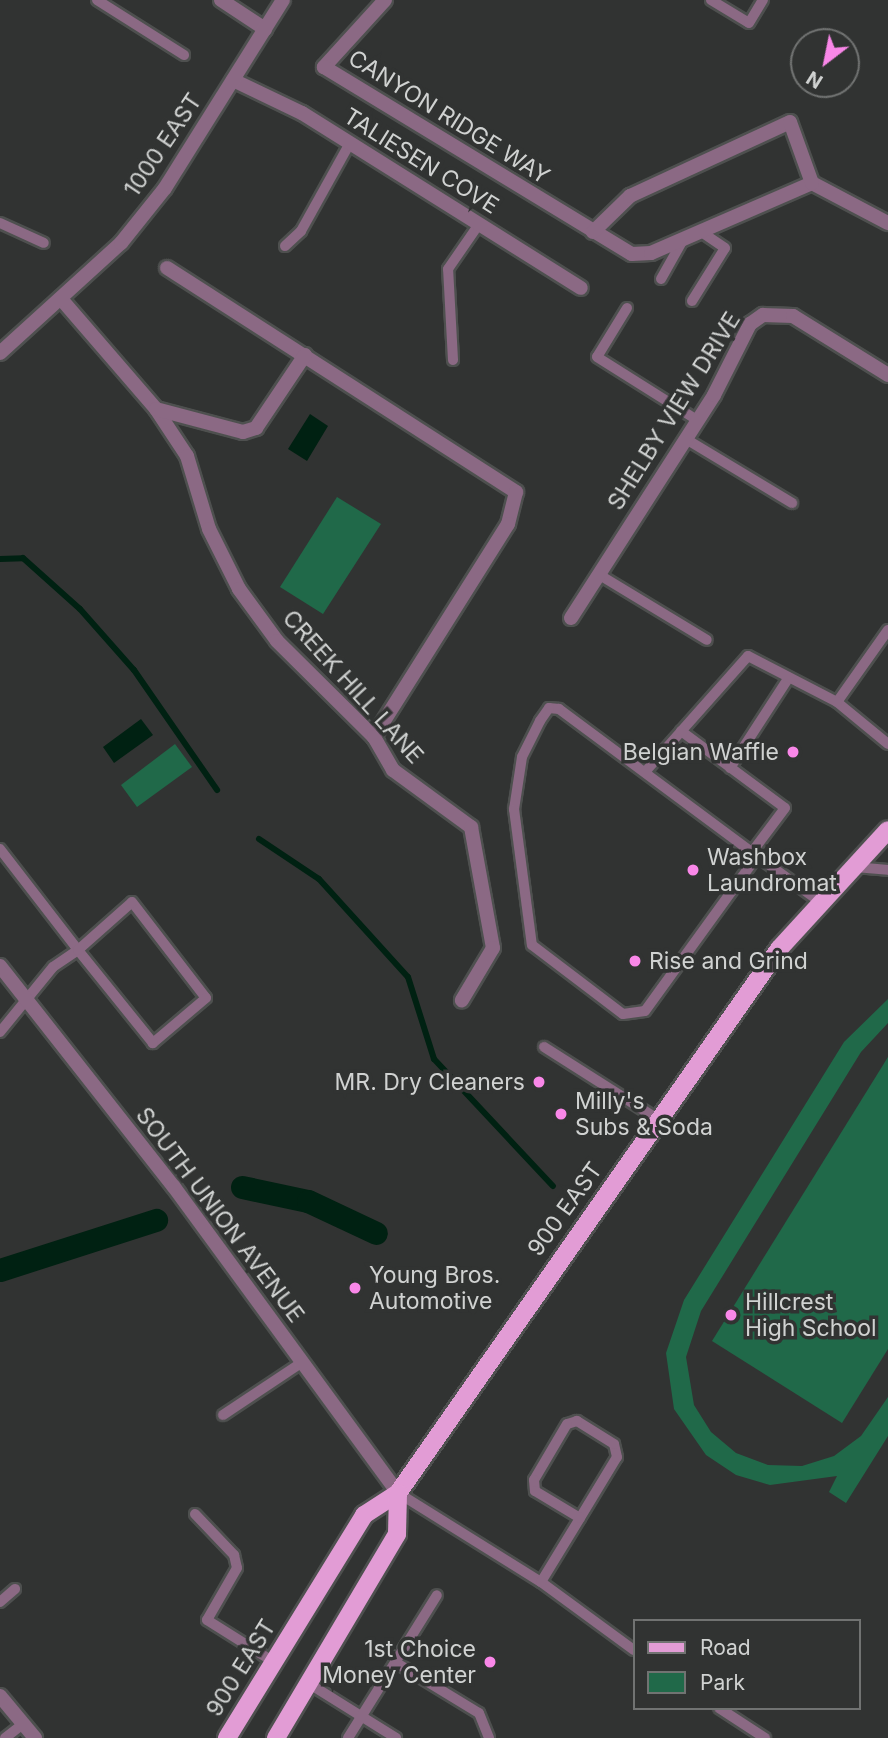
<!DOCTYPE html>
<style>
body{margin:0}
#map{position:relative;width:888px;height:1738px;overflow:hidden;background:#313332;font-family:Inter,sans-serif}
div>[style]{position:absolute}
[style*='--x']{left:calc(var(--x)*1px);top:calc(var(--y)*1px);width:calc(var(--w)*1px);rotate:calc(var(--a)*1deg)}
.green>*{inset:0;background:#206949}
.water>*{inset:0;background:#002112}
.stream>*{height:6px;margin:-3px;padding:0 3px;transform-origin:3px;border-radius:3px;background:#002112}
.canal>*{height:23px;margin:-11.5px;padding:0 11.5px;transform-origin:11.5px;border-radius:11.5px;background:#002112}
.roads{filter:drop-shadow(2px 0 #4e504f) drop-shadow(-2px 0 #4e504f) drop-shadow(0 2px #4e504f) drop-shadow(0 -2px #4e504f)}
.service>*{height:10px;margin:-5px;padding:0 5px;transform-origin:5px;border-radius:5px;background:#8b6984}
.minor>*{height:14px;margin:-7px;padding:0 7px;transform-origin:7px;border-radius:7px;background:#8b6984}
.tertiary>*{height:14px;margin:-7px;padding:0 7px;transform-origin:7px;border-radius:7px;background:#8b6984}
.primary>*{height:18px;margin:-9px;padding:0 9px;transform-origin:9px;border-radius:9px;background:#e29cd5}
.dots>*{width:19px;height:19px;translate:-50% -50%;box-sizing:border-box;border:4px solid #313332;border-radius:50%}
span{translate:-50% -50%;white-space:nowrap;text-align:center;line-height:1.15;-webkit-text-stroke:7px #313332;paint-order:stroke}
.street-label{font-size:23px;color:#d0d2d1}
.poi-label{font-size:23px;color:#d0d2d1}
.right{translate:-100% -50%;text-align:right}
.left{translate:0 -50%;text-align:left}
.legend{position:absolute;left:633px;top:1619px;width:228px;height:91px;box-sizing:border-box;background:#313332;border:2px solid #717372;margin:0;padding:9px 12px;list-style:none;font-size:21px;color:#d0d2d1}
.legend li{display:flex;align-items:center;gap:14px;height:35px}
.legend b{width:35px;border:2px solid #717372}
.north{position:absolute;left:790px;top:28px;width:70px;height:70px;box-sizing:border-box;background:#313332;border:2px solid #717372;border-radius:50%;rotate:212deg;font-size:19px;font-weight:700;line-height:28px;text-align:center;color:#d0d2d1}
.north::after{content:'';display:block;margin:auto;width:24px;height:32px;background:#f987e8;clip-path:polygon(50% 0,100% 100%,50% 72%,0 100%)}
</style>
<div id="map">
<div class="green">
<div style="clip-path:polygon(337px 497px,381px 524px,323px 614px,280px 587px)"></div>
<div style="clip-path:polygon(175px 744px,192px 767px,137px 807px,121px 785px)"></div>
<div style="clip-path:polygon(888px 999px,888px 1023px,861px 1052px,701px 1311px,686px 1357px,694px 1405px,711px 1432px,736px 1453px,768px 1465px,802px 1466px,834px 1456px,861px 1436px,888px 1397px,888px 1436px,846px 1503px,829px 1492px,837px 1476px,770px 1485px,736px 1475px,706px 1455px,674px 1409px,666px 1353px,684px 1300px,844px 1042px)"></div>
<div style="clip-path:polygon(888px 1057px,888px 1349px,842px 1423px,712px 1341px)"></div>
</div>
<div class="water">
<div style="clip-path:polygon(310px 414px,328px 426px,307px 461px,288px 449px)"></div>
<div style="clip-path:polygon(141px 719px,153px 735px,114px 763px,103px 747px)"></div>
</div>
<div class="stream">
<div style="--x:0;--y:559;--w:23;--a:-2"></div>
<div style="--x:23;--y:558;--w:76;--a:41.8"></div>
<div style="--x:80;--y:609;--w:81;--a:48.5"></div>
<div style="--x:134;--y:670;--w:146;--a:55.3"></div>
<div style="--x:259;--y:839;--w:72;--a:33.7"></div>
<div style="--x:319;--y:879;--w:132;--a:47.8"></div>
<div style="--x:408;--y:977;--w:86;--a:72.4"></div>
<div style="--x:434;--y:1059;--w:174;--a:46.9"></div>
</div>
<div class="canal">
<div style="--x:242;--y:1187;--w:67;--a:12"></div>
<div style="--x:308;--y:1201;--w:75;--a:25.2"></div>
<div style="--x:0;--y:1270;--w:164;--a:-17.8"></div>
</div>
<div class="roads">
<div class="service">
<div style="--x:97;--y:0;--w:103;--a:32.3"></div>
<div style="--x:711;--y:0;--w:44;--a:31.2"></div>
<div style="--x:749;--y:23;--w:27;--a:-59"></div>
<div style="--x:0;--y:223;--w:48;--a:24.4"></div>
<div style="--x:285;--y:246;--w:22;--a:-43"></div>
<div style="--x:301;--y:231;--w:101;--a:-60.9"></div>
<div style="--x:661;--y:279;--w:47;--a:-60.7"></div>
<div style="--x:692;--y:301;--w:62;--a:-58.1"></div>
<div style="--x:725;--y:248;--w:30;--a:-146"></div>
<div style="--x:627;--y:308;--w:57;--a:121.5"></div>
<div style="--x:597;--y:357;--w:118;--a:32.2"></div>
<div style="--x:453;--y:360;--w:91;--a:-93.1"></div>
<div style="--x:448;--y:269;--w:55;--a:-55.4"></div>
<div style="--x:686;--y:439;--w:124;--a:31.1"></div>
<div style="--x:598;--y:574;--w:127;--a:31.2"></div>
<div style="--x:888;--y:630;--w:88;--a:125.3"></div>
<div style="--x:837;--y:702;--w:66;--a:39.5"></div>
<div style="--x:681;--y:731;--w:129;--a:36.5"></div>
<div style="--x:785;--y:808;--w:55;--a:126.9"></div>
<div style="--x:730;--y:768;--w:108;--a:-57"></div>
<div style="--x:645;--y:772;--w:155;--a:-48.4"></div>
<div style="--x:748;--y:656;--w:100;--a:27.3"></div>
<div style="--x:0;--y:849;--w:128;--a:52.3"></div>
<div style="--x:78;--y:950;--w:30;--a:146"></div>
<div style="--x:53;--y:967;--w:84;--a:129.2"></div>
<div style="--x:757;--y:856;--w:247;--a:-143.4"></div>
<div style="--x:559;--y:709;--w:10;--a:-174"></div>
<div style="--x:549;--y:708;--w:16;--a:125"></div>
<div style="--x:540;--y:721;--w:40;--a:116.6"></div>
<div style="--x:522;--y:757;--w:53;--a:98.7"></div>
<div style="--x:514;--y:809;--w:137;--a:82.5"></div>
<div style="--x:532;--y:945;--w:114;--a:37.2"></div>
<div style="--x:623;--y:1014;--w:22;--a:-8"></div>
<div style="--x:645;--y:1011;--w:191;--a:-54.1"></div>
<div style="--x:757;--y:856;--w:77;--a:36"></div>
<div style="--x:855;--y:867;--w:33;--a:5"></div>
<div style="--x:132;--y:902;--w:121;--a:52.4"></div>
<div style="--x:206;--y:998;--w:70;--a:139.7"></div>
<div style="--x:153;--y:1043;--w:119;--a:-128.9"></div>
<div style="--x:78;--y:950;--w:72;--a:-41.6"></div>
<div style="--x:544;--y:1047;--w:136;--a:32.4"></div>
<div style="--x:223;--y:1415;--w:94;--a:-33.7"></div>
<div style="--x:398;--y:1493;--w:168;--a:31.9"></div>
<div style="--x:541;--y:1582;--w:115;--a:36.2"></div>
<div style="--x:195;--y:1514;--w:57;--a:46.4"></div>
<div style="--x:234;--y:1555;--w:13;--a:77"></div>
<div style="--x:237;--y:1568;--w:60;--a:120"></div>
<div style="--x:207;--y:1620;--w:79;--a:32.1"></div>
<div style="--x:541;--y:1582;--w:75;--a:-58.6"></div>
<div style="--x:580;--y:1518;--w:71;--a:-58.8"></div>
<div style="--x:617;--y:1457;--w:13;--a:-103"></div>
<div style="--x:614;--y:1444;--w:44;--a:-148.1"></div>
<div style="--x:577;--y:1421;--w:10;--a:163"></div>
<div style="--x:567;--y:1424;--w:65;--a:120.5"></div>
<div style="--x:534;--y:1480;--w:11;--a:85"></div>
<div style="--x:535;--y:1491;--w:52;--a:31"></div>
<div style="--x:0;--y:1602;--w:20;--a:-41"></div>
<div style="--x:395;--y:1662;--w:98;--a:31.3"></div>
<div style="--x:479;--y:1713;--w:27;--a:68"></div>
<div style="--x:308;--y:1683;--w:104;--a:32"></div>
<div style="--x:719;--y:1708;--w:55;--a:33.1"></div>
<div style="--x:5;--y:1738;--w:23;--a:-38"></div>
<div style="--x:348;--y:1738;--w:168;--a:-58.1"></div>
</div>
<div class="minor">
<div style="--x:221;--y:0;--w:53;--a:33.4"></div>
<div style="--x:385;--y:0;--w:91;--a:132.3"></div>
<div style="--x:324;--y:67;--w:360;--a:31.3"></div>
<div style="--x:632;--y:254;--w:19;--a:-3"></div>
<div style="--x:651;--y:253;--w:176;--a:-23.5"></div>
<div style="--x:812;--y:183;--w:86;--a:27.8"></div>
<div style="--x:233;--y:80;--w:76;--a:25.6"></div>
<div style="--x:302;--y:113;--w:329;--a:32.1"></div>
<div style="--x:593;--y:232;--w:52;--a:-44.2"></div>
<div style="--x:630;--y:196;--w:176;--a:-24.8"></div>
<div style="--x:790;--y:122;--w:65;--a:70.2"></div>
<div style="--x:167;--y:268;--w:415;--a:32.7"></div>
<div style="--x:516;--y:492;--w:33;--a:104"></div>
<div style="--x:508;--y:524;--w:252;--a:122.2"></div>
<div style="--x:62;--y:300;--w:144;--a:49.2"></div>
<div style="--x:156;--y:409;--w:56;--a:56.6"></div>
<div style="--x:187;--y:456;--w:76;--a:73.2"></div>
<div style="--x:209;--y:529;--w:67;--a:63.4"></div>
<div style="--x:239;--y:589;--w:64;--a:53.8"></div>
<div style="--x:277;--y:641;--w:136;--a:44.7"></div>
<div style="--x:374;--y:737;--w:38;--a:60"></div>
<div style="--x:393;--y:770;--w:97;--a:36.2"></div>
<div style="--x:471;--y:827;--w:123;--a:79.7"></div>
<div style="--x:493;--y:948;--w:61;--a:120.8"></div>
<div style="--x:156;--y:409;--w:90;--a:14.8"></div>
<div style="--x:243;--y:432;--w:14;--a:-17"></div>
<div style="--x:256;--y:428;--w:88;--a:-56.1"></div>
<div style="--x:571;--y:618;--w:265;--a:-57.3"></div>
<div style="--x:714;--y:395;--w:80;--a:-63.1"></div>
<div style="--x:750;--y:324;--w:16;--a:-35"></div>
<div style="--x:763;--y:315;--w:30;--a:2"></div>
<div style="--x:793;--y:316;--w:112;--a:31.8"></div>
<div style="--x:0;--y:1696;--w:55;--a:50.2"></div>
</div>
<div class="tertiary">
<div style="--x:0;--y:353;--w:164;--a:-42.3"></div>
<div style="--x:121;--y:243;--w:70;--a:-51.3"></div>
<div style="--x:165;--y:188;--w:222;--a:-57.9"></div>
<div style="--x:0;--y:966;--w:281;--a:51.8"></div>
<div style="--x:174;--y:1187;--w:379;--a:53.8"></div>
</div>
<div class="primary">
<div style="--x:227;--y:1738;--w:262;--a:-58.4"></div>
<div style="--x:364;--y:1515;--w:40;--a:-32.9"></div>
<div style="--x:398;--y:1493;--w:664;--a:-54.99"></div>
<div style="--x:779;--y:949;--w:161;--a:-47.5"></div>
<div style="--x:276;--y:1738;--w:237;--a:-59.3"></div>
<div style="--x:397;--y:1534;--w:41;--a:-88.6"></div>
</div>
</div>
<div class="dots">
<div style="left:793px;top:752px;background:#f987e8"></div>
<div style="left:693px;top:870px;background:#f987e8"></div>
<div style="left:635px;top:961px;background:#f987e8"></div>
<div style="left:539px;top:1082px;background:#f987e8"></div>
<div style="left:561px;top:1114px;background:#f987e8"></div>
<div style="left:355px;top:1288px;background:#f987e8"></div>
<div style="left:731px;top:1315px;background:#f987e8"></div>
<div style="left:490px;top:1662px;background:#f987e8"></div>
</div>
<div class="street-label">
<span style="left:449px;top:117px;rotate:32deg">CANYON RIDGE WAY</span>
<span style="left:163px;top:145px;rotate:-56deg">1000 EAST</span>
<span style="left:421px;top:161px;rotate:32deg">TALIESEN COVE</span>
<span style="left:674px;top:411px;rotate:-58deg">SHELBY VIEW DRIVE</span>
<span style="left:353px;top:687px;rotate:48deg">CREEK HILL LANE</span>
<span style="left:565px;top:1209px;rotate:-54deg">900 EAST</span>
<span style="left:220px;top:1215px;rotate:53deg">SOUTH UNION AVENUE</span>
<span style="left:241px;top:1668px;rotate:-58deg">900 EAST</span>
</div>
<div class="poi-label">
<span class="right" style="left:779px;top:752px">Belgian Waffle</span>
<span class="left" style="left:707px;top:870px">Washbox<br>Laundromat</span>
<span class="left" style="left:649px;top:961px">Rise and Grind</span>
<span class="right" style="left:525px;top:1082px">MR. Dry Cleaners</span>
<span class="left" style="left:575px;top:1114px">Milly's<br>Subs &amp; Soda</span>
<span class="left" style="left:369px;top:1288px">Young Bros.<br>Automotive</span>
<span class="left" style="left:745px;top:1315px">Hillcrest<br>High School</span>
<span class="right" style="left:476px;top:1662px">1st Choice<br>Money Center</span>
</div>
<ul class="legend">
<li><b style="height:9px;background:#e29cd5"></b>Road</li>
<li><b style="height:19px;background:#206949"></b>Park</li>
</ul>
<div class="north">N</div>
</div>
